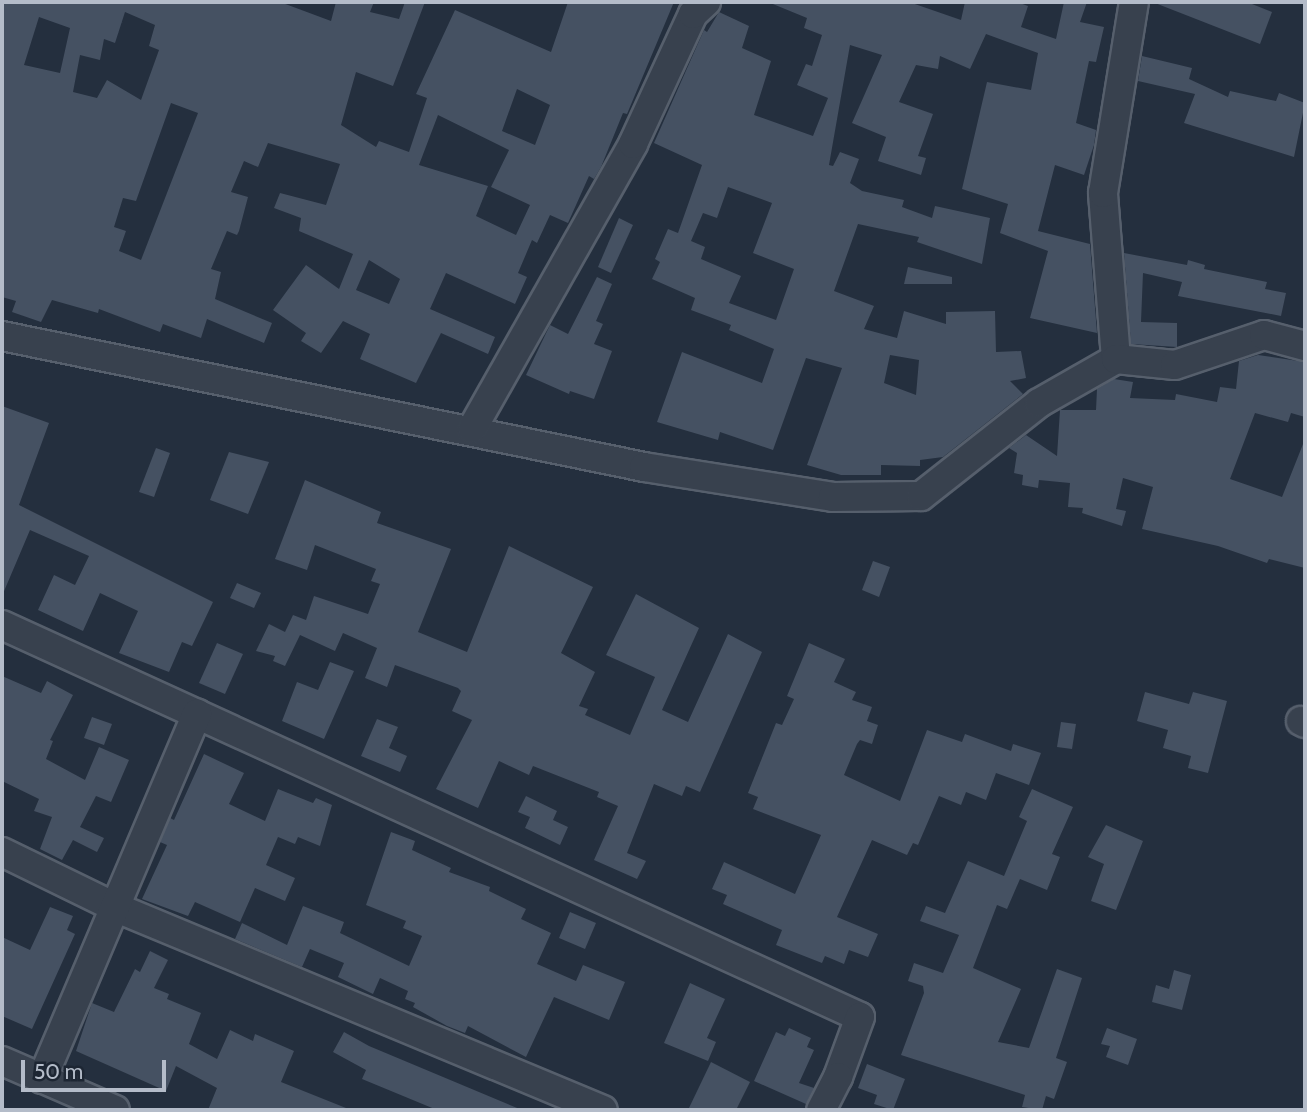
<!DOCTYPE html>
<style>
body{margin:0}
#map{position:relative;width:1307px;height:1112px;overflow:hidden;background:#242f3e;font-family:Cabin,sans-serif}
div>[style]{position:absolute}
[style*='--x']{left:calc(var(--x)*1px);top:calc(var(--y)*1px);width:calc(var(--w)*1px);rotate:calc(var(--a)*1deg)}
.building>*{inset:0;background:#455162}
.roads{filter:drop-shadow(2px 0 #565f6c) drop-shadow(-2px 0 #565f6c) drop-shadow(0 2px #565f6c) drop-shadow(0 -2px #565f6c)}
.minor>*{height:28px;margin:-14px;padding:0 14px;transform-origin:14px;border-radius:14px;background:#38414e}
span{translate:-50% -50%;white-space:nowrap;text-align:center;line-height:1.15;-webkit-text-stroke:5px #1d2633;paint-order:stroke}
.frame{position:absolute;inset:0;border:4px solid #b4bcc9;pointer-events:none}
.scale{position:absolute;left:21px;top:1060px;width:145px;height:32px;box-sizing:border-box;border:4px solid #b4bcc9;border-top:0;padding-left:9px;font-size:21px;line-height:24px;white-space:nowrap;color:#b4bcc9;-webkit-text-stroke:5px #1d2633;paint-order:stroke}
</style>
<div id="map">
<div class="building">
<div style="clip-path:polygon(evenodd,2px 2px,280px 2px,331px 21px,336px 2px,374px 2px,370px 12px,399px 19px,405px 2px,425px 2px,393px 86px,356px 72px,341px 125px,376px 147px,379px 141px,409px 152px,427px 98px,416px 94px,455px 10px,551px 52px,568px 2px,674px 2px,627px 114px,623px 113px,601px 167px,594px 179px,589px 176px,568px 223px,550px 215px,537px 243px,532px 240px,518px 273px,527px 277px,515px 304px,446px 273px,430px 309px,495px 337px,488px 354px,441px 333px,416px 383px,360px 359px,370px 334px,343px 321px,321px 353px,301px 341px,306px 333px,273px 310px,306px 265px,339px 289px,353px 254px,299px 231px,301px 218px,274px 208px,280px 193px,326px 205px,340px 164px,268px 143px,258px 167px,244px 161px,231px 192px,248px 197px,239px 231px,237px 235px,227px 231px,211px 269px,221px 272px,215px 299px,272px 323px,264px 343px,207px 319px,201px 338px,163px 324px,160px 332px,99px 309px,98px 313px,52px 300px,41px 322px,12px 312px,16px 301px,2px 297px,2px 2px,125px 12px,155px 25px,149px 46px,159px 50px,141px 100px,107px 80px,97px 98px,73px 92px,80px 55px,100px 60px,104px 39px,115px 43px,125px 12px,2px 2px,39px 17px,70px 28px,60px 73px,24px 65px,39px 17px,2px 2px,517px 89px,550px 105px,535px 145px,502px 131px,517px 89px,2px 2px,171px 103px,198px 113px,141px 260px,119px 251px,126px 231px,114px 227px,123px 198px,136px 201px,171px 103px,2px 2px,438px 115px,509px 150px,491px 187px,530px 205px,516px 235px,476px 216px,488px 186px,419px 165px,438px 115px,2px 2px,369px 260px,400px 279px,389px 304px,356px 290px,369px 260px)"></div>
<div style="clip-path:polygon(evenodd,768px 2px,909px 2px,961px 20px,965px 2px,1017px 2px,1028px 6px,1021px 27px,1056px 39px,1064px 2px,1087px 2px,1080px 22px,1104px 27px,1096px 62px,1089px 61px,1076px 123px,1096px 130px,1094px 145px,1084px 175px,1055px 165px,1038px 231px,1090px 244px,1097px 333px,1030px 318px,1048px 251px,1000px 233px,1008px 204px,962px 189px,987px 82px,1031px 90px,1038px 53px,986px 34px,970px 69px,940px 56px,938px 69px,916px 65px,899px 102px,933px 114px,918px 156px,926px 158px,921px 175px,878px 161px,886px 137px,852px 123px,882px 55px,850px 45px,829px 165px,833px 166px,840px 152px,859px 159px,850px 183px,862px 191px,904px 200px,902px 207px,932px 218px,935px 206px,990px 218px,982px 264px,917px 242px,919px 237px,858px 224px,834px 291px,874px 306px,864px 329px,897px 338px,904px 311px,946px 324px,946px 312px,995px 311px,996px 352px,1021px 351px,1026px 378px,1010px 381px,1023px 394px,943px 457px,920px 460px,920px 466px,881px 465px,881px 475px,841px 475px,807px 465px,842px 368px,806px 358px,773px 450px,720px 432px,718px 440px,657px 422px,682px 352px,762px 383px,774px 349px,729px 330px,731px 325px,691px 310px,695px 298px,652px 279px,660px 262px,655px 259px,668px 229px,678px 233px,702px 165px,654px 143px,704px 30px,707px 32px,719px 12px,749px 26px,742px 48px,771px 61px,754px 115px,813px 136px,828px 98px,797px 85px,806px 64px,812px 66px,822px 35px,804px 28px,807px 18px,768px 2px,728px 187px,772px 203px,753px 253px,794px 269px,776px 320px,729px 303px,741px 276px,701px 259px,705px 247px,691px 241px,703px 213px,717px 218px,728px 187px,768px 2px,890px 355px,919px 360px,916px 395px,884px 383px,890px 355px)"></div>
<div style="clip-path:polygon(1247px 2px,1272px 12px,1260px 44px,1155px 3px)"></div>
<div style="clip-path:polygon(1142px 56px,1192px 68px,1189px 79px,1228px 97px,1230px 91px,1276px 101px,1279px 93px,1305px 103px,1294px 157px,1184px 123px,1195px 94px,1138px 81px)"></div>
<div style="clip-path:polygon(619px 218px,633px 225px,611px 273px,598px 267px)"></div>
<div style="clip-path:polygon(1124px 253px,1187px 265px,1188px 260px,1205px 265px,1204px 269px,1267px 282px,1265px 289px,1286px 293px,1281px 316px,1178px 296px,1182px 282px,1143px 273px,1141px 322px,1177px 323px,1177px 347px,1131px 344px)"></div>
<div style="clip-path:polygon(908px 267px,952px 277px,952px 284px,904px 284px)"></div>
<div style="clip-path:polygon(597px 277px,612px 284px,596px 321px,603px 324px,594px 344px,612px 351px,594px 399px,570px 391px,569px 394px,526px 375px,550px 325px,568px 334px)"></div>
<div style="clip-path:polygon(1258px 355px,1305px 362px,1305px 417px,1291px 413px,1288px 422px,1255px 413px,1230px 479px,1282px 497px,1305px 439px,1305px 568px,1269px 559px,1267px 563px,1218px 546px,1142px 529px,1153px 487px,1123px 478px,1116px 509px,1126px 511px,1122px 526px,1082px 513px,1083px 508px,1068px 507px,1070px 483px,1039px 480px,1038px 488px,1022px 485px,1023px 475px,1014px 473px,1017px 453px,1009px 448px,1026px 435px,1057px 456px,1060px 410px,1096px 410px,1097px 389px,1114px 379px,1133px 382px,1130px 398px,1175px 400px,1176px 394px,1217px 402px,1220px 387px,1236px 389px,1239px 361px)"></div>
<div style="clip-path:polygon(2px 406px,49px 423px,19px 505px,213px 602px,192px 646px,182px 642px,169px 672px,119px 653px,138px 611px,100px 593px,83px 631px,38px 610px,54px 575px,75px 585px,89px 556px,30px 530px,2px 596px)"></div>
<div style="clip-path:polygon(156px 448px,170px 453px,154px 497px,139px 492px)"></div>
<div style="clip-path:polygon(229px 452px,269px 462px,248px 514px,210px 500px)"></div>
<div style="clip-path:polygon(305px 480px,381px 512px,377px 523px,451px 549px,418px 632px,467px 652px,509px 546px,593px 587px,561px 653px,595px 672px,579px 706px,588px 709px,585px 715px,630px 735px,655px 677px,606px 655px,636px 594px,699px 628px,662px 710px,688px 722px,728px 634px,762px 652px,700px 792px,686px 786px,682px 796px,654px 784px,627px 853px,646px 861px,637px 879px,594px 860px,618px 806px,597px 797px,599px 792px,533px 766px,529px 775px,499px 761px,478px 808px,436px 789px,472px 720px,452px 711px,461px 691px,458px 688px,395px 665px,387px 687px,365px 678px,377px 648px,343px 633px,335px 651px,300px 635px,285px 666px,273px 661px,275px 656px,256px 651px,269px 624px,285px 632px,293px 615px,306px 620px,314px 596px,368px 614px,380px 584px,371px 581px,376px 569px,315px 545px,307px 570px,275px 559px)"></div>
<div style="clip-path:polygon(873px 561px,890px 567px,879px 597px,862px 590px)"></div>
<div style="clip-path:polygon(237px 583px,261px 593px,254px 608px,230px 598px)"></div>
<div style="clip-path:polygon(217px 643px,243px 654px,225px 694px,199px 683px)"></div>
<div style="clip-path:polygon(809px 643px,845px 659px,834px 682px,856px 692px,852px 700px,872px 707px,867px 721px,878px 725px,872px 744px,860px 740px,857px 744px,844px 775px,900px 801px,927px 730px,962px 742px,965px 734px,1011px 751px,1013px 744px,1041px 753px,1029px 785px,996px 773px,986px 800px,966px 792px,961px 805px,939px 796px,918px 845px,913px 843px,907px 855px,872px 840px,837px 917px,878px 934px,868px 957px,849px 950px,844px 964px,825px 956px,822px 963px,776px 945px,782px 930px,723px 904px,727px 895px,712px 889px,724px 862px,795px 894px,821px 835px,753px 809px,758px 797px,748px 793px,776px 723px,782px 725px,794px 699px,787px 696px)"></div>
<div style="clip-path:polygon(330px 662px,354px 671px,324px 739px,282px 721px,297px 682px,318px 690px)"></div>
<div style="clip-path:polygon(2px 676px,41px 693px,47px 681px,73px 695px,50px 740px,53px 741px,46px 759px,85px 780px,99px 747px,129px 760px,111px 802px,96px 796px,80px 827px,104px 838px,97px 852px,73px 840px,62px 860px,40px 849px,52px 817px,34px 811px,39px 799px,2px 781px)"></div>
<div style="clip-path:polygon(1145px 692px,1189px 704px,1193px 692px,1227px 701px,1208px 773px,1188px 768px,1191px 756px,1163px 748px,1168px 730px,1137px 721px)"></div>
<div style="clip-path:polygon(92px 717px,112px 724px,104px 745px,84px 738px)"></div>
<div style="clip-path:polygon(377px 719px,398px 727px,389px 748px,407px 756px,400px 772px,361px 756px)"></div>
<div style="clip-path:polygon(1061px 722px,1076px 724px,1072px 749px,1057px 747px)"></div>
<div style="clip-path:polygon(204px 754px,244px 773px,229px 804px,265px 821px,278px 789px,313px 803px,316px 798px,332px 805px,320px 846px,298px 837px,295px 844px,278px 837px,266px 865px,295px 878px,285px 901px,255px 888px,240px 922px,195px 902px,188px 916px,142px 899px,167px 845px,160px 842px,170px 818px,174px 820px)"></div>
<div style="clip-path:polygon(1032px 789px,1073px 807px,1052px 854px,1060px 857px,1047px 890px,1020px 879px,1007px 909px,997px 905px,973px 968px,1021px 989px,998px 1042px,1029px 1048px,1057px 969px,1082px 978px,1056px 1058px,1067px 1062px,1054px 1099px,1046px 1096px,1042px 1110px,1022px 1107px,1025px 1095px,901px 1055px,924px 993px,923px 986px,908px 981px,914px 963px,943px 973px,959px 935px,920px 921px,926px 906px,945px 913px,968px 861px,1004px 876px,1027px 821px,1019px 817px)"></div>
<div style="clip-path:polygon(526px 796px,557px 811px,553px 820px,568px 827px,560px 845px,525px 828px,530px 817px,518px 812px)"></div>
<div style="clip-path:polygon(1106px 825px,1143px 841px,1116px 910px,1091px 901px,1104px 864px,1088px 857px)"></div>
<div style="clip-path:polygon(391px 832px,415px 841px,412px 850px,451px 868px,449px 872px,490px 887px,489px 891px,526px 909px,521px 919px,551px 933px,537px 964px,576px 981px,583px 965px,625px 982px,609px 1020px,554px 997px,526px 1057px,468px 1026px,465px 1033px,447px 1026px,413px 1007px,415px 1003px,405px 999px,408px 991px,380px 978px,373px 994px,338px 977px,344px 963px,310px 949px,302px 967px,235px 939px,242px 923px,287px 945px,303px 906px,344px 922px,340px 933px,409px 966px,422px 936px,403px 928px,406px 921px,366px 905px)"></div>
<div style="clip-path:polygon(50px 907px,73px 916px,67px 930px,75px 934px,32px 1029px,2px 1016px,2px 937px,30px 950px)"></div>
<div style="clip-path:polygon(570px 912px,596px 923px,585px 949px,559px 938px)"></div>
<div style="clip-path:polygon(150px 951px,168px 960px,154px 988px,169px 994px,167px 999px,201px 1013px,189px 1044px,217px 1059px,230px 1030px,253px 1041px,255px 1034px,294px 1051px,281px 1082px,351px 1110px,208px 1110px,217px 1088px,176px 1066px,166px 1091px,76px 1051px,92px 1003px,114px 1012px,135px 969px,140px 972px)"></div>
<div style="clip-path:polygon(1174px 970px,1191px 975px,1182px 1010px,1152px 1002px,1156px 985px,1169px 989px)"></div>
<div style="clip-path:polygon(690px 983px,725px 999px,707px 1038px,716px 1042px,708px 1061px,664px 1043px)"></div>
<div style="clip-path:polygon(789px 1028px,811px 1038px,807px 1047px,814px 1050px,799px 1083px,814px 1088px,806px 1104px,754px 1081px,776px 1032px,785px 1036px)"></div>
<div style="clip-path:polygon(1107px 1028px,1137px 1039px,1128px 1065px,1106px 1057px,1110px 1046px,1101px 1044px)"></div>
<div style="clip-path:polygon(344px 1032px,369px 1046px,522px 1110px,437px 1110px,362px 1079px,366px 1070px,333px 1052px)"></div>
<div style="clip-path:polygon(711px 1062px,750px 1082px,736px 1110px,688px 1110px)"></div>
<div style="clip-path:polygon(867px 1064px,905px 1079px,893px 1110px,874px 1104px,877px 1095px,858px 1088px)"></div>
</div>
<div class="roads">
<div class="minor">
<div style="--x:2;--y:336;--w:655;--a:11.53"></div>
<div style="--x:644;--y:467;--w:191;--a:9"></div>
<div style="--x:833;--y:497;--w:88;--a:-0.7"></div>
<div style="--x:921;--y:496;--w:150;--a:-38.2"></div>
<div style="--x:1039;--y:403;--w:89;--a:-29.7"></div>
<div style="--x:1116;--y:359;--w:167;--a:-94.5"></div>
<div style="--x:1103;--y:193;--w:193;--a:-80.8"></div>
<div style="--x:1116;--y:359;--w:59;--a:5.8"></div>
<div style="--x:1175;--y:365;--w:94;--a:-18.6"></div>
<div style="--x:1264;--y:335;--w:42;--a:15"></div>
<div style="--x:472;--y:429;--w:327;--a:-60.5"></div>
<div style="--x:633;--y:144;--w:143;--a:-65.2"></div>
<div style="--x:693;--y:14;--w:18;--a:-43"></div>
<div style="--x:2;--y:625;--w:943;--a:24.55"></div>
<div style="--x:860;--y:1017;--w:64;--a:110.1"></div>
<div style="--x:838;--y:1077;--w:37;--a:117"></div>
<div style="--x:1301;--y:721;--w:4;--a:27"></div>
<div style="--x:2;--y:852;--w:128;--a:26"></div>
<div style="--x:117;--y:908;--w:526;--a:22.57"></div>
<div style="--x:2;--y:1061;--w:123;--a:23.4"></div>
<div style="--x:42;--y:1079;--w:397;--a:-67"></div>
</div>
</div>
<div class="frame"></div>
<div class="scale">50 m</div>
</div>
